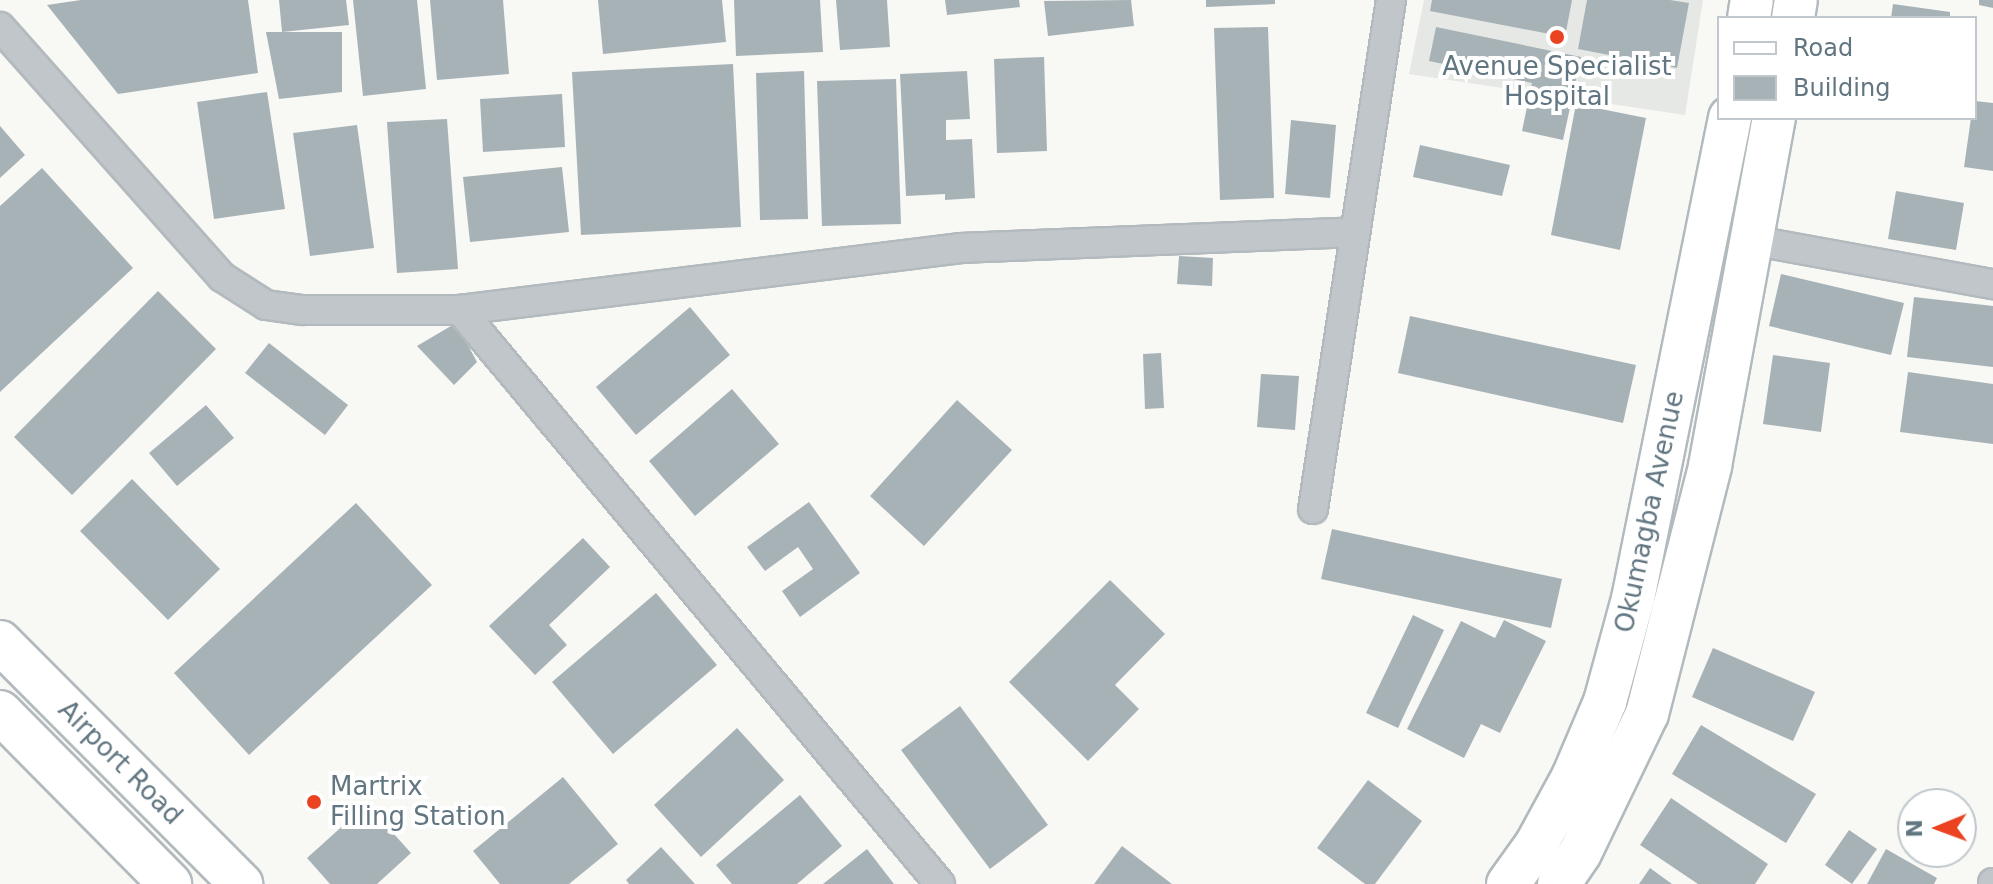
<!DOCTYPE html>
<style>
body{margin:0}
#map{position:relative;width:1993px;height:884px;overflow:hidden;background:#f8f8f5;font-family:"DejaVu Sans",sans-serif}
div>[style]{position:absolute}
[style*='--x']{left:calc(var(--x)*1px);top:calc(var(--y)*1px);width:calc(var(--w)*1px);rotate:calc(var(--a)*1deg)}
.built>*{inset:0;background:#e6e8e6}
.building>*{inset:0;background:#a7b2b7}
.roads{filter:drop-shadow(2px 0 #b2babe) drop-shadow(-2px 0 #b2babe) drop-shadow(0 2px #b2babe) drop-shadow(0 -2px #b2babe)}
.street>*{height:28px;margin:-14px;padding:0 14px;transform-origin:14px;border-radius:14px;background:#c0c6c9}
.secondary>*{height:42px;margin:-21px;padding:0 21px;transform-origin:21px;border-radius:21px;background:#fff}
.dots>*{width:22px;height:22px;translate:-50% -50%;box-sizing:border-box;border:4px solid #fff;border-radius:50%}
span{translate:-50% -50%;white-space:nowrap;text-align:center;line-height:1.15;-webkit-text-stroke:8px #fff;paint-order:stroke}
.poi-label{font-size:26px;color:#617681}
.left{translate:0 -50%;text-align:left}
.street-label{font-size:26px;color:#617681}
.legend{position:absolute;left:1717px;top:16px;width:260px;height:104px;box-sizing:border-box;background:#fff;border:2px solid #c0c8cd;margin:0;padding:10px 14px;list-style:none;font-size:24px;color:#617681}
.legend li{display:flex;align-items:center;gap:16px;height:40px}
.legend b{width:40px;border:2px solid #c0c8cd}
.north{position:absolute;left:1897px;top:788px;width:80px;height:80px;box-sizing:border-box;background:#fff;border:2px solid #c0c8cd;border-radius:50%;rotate:269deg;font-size:22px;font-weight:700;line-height:32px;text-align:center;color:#617681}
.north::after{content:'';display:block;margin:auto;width:28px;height:36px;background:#eb4322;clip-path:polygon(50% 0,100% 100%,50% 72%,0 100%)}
</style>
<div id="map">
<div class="built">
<div style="clip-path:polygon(1424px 0,1703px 0,1685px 115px,1409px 74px)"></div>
</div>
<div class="building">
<div style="clip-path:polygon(81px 0,248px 0,258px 73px,118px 94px,47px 5px)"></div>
<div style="clip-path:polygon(279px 0,346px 0,349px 25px,282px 32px)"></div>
<div style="clip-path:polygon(353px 0,417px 0,426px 89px,363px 96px)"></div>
<div style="clip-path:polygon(430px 0,503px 0,509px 74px,437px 80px)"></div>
<div style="clip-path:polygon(598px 0,722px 0,726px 42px,603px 54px)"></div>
<div style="clip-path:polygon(734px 0,820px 0,823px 52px,736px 56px)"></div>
<div style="clip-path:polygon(836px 0,887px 0,890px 47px,840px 50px)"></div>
<div style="clip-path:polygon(945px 0,1019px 0,1020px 7px,947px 15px)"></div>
<div style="clip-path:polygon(1131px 0,1134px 26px,1048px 36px,1044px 1px)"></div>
<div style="clip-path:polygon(1206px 0,1275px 0,1275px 4px,1206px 7px)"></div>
<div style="clip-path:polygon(1432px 0,1572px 0,1565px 37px,1430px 11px)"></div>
<div style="clip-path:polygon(1587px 0,1670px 0,1689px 3px,1677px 68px,1578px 49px)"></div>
<div style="clip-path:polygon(1979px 0,1993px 0,1993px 8px,1979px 5px)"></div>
<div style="clip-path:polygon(1893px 4px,1950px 12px,1950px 18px,1891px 18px)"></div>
<div style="clip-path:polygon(1268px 27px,1274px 198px,1220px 200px,1214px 28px)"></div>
<div style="clip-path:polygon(1436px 27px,1581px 57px,1563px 140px,1522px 131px,1532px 83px,1429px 61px)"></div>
<div style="clip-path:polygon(266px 32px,342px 32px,342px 92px,279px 99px)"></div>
<div style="clip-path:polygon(1044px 57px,1047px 151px,997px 153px,994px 59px)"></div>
<div style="clip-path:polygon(733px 64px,741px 227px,581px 235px,572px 72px)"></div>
<div style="clip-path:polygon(804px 71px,808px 219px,760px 220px,756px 73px)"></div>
<div style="clip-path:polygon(967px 71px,970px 119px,946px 120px,946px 140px,972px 139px,975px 198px,945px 200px,945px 194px,906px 196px,900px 74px)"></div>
<div style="clip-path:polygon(896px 79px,901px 224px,822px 226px,817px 81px)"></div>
<div style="clip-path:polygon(267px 92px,285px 209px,214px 219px,197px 102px)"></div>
<div style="clip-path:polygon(562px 94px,565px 147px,483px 152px,480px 99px)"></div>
<div style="clip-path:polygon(1975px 101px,1993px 103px,1993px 171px,1964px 167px,1971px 118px,1975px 118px)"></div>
<div style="clip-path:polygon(1576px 104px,1646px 118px,1620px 250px,1551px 235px)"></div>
<div style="clip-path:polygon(447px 119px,458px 269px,397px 273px,387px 122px)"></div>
<div style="clip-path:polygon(1291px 120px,1336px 125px,1330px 198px,1285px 194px)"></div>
<div style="clip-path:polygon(357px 125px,374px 248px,310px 256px,293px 133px)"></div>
<div style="clip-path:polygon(0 126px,25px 155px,0 178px)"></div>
<div style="clip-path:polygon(1420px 145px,1510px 165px,1502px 196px,1413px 177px)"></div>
<div style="clip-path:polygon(562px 167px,569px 232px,470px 242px,463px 177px)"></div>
<div style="clip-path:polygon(42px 168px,133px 268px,0 392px,0 206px)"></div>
<div style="clip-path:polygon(1896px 191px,1964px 203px,1956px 250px,1888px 239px)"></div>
<div style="clip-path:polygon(1179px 256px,1213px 258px,1212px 286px,1177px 284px)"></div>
<div style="clip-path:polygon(1781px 274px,1904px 303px,1891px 355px,1769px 326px)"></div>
<div style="clip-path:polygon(158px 291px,216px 349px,72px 495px,14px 437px)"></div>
<div style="clip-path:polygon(1914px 297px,1993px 306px,1993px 367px,1907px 357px)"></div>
<div style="clip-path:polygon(690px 307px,730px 355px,636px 435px,596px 387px)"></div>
<div style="clip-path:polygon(1410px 316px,1636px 365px,1623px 423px,1398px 373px)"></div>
<div style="clip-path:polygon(456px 323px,477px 362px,454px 385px,417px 346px)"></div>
<div style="clip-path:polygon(269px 343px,348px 405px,325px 435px,245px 373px)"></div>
<div style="clip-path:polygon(1161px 353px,1164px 408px,1145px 409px,1143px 354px)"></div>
<div style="clip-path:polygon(1773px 355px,1830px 363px,1821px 432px,1763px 424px)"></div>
<div style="clip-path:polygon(1908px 372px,1993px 384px,1993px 444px,1900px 432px)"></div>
<div style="clip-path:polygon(1261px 374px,1299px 376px,1295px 430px,1257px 427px)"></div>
<div style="clip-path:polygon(732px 389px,779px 444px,695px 516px,649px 461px)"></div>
<div style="clip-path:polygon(957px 400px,1012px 450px,924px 546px,870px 496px)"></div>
<div style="clip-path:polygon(206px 405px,234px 438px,177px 486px,149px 453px)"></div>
<div style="clip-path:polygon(132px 479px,220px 569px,168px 620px,80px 531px)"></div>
<div style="clip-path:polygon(809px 502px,860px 573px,800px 617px,782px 591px,813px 569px,798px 547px,765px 571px,747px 547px)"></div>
<div style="clip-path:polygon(356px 503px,432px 585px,249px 755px,174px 673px)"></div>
<div style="clip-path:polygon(1332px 529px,1562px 579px,1551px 628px,1321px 579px)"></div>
<div style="clip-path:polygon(583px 538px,610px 567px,549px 625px,567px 645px,535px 675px,489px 626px)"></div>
<div style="clip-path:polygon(1110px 580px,1165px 634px,1115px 685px,1139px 709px,1088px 761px,1009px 682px)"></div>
<div style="clip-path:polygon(656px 593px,717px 665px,613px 754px,552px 682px)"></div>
<div style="clip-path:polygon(1413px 615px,1444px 630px,1398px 728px,1366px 713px)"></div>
<div style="clip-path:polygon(1504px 620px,1546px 641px,1500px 733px,1481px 724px,1464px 758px,1407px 729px,1461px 621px,1495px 638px)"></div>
<div style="clip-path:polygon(1713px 648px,1815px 692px,1793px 741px,1692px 697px)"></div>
<div style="clip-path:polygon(960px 706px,1048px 825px,990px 869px,901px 750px)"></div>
<div style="clip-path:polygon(1701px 725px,1816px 794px,1786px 843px,1672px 774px)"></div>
<div style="clip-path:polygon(737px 728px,784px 780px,701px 857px,654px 805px)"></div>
<div style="clip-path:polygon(563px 777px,618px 844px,569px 884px,500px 884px,473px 851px)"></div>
<div style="clip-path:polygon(1368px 780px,1422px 821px,1375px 884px,1365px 884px,1317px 848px)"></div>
<div style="clip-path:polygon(800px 795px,842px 846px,797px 884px,732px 884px,716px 865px)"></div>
<div style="clip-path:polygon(1671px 798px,1768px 864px,1755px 884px,1698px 884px,1640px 845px)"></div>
<div style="clip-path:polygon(367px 804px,411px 853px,377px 884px,330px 884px,307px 858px)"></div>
<div style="clip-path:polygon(1849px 830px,1877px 849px,1852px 884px,1825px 865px)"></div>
<div style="clip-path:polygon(1122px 846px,1172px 884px,1094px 884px)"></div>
<div style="clip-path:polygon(661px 847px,695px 884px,629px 884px,626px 880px)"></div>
<div style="clip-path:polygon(867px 849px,894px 884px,823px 884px)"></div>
<div style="clip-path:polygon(1886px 849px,1937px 878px,1934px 884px,1867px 884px)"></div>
<div style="clip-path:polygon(1650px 868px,1672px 884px,1639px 884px)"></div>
</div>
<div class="roads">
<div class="street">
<div style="--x:0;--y:27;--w:334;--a:48.4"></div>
<div style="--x:222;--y:277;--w:52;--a:32.5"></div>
<div style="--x:266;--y:305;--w:37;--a:8"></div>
<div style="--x:303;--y:310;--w:157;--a:0"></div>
<div style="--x:460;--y:310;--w:505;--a:-7.05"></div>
<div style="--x:961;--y:248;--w:394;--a:-2.3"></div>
<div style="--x:1750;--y:240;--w:247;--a:10.3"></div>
<div style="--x:460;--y:310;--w:748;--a:50.1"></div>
<div style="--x:1313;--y:509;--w:515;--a:-81.29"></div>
<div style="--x:1993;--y:884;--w:1;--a:-90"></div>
</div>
<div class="secondary">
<div style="--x:1749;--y:18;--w:18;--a:-81"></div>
<div style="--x:1793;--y:18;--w:18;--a:-81"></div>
<div style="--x:0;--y:642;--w:342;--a:45.1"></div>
<div style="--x:0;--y:712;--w:242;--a:45.3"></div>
<div style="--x:1508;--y:884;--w:48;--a:-54.3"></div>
<div style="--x:1536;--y:845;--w:77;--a:-61.4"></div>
<div style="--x:1573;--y:777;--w:82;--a:-66.9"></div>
<div style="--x:1605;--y:702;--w:107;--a:-74.8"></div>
<div style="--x:1633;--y:599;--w:491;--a:-78.6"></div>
<div style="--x:1559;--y:884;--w:37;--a:-56"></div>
<div style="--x:1580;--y:853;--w:154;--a:-64.3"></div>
<div style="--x:1647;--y:714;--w:256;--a:-75.7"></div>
<div style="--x:1710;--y:466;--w:354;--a:-79.6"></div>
</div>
</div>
<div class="dots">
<div style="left:1557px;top:37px;background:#eb4322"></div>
<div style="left:314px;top:802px;background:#eb4322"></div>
</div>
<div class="poi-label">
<span style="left:1557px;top:82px">Avenue Specialist<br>Hospital</span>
<span class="left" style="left:330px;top:802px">Martrix<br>Filling Station</span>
</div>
<div class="street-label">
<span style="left:1650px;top:512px;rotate:-78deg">Okumagba Avenue</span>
<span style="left:120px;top:763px;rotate:45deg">Airport Road</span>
</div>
<ul class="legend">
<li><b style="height:10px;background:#fff"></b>Road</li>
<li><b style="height:22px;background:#a7b2b7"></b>Building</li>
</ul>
<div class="north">N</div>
</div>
